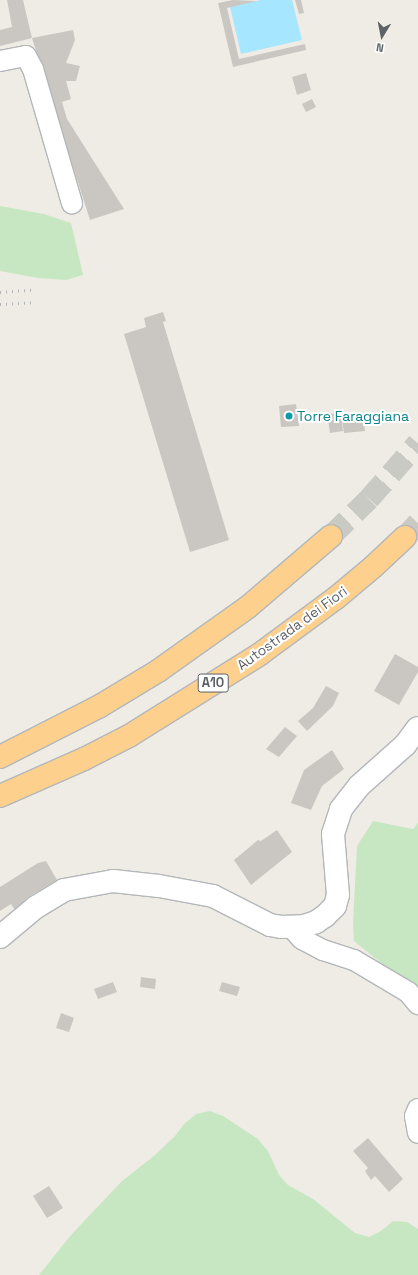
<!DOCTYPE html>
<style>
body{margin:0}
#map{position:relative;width:418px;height:1275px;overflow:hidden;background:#efece5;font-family:"Space Grotesk",sans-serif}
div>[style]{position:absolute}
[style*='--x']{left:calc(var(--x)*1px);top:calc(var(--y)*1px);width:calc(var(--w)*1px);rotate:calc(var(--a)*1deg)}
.green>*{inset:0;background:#c7e7c2}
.water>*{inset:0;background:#a6e6ff}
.building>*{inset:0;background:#cac7c2}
.highway-tunnel>*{height:22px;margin-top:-11px;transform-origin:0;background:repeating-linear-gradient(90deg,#cacac5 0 22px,transparent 0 33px)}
.roads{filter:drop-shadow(1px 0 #b3b7ba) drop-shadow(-1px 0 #b3b7ba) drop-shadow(0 1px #b3b7ba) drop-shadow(0 -1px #b3b7ba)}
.street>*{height:20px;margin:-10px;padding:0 10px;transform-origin:10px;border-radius:10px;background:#fff}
.secondary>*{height:22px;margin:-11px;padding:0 11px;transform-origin:11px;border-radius:11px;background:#fff}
.highway>*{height:22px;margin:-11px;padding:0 11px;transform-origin:11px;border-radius:11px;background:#fdd08e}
.rail>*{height:3px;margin-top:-1.5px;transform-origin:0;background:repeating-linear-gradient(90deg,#b4b5b6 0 1px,transparent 0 6px)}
.dots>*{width:11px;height:11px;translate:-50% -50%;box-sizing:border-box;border:2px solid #fff;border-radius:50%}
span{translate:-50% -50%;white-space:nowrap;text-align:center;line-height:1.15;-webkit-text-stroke:4px #fff;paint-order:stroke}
.shield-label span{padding:1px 3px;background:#fff;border:1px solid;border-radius:3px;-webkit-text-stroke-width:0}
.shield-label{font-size:13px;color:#5d6266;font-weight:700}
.culture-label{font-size:14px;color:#0d838f}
.left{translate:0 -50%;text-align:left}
.street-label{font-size:14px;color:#5d6266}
.north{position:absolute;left:362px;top:16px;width:40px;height:40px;-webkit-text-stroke:3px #fff;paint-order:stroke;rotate:190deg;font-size:11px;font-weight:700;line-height:16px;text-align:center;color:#5d6266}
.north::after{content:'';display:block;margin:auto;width:14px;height:18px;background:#5d6266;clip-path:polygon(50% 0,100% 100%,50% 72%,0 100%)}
</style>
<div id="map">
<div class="green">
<div style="clip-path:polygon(0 206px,44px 214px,71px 223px,83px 275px,66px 280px,38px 278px,0 271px)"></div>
<div style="clip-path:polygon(373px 821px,413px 829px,418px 823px,418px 993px,354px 941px,353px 923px,357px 846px)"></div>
<div style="clip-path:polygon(210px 1111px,223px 1116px,258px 1139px,268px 1151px,279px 1175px,288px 1185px,313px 1199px,355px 1233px,369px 1237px,381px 1231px,393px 1221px,407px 1222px,418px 1229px,418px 1275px,39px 1275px,71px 1235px,121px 1182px,155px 1155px,175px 1136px,184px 1124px,196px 1114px)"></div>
</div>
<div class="water">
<div style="clip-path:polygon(261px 0,292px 0,302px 40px,241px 54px,230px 7px)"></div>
</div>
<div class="building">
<div style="clip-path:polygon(7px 0,23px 0,32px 38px,0 46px,0 30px,12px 27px)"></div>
<div style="clip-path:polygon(233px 0,257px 1px,227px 8px,239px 59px,305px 44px,306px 50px,233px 67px,218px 3px)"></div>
<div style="clip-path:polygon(295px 0,301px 0,304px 13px,299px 14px)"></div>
<div style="clip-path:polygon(73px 30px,75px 40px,66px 63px,80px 66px,76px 81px,66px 81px,71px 99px,62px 102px,67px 119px,124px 209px,90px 220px,32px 38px)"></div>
<div style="clip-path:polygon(306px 73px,311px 90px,297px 95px,292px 77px)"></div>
<div style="clip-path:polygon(312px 99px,316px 107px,306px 112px,302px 104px)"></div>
<div style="clip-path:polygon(163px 312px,166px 321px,163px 322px,229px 540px,190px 552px,124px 334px,146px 327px,144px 318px)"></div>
<div style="clip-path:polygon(296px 404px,299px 426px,281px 427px,279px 406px)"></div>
<div style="clip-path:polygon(341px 413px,343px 431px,330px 433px,327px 414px)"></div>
<div style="clip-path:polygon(363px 416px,365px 431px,344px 433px,342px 419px)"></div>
<div style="clip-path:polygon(395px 654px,418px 667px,418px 672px,399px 705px,374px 691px)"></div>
<div style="clip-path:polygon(326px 686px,339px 693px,333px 706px,307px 731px,298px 721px,313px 708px)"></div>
<div style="clip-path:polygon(285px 727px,297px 736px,279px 757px,266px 749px)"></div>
<div style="clip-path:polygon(332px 750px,344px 769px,322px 786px,311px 810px,291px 803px,304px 770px)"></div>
<div style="clip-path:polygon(277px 830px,292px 852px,251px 885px,234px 860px,258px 840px,261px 841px)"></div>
<div style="clip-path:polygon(46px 861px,57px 880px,28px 897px,15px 910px,11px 904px,0 911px,0 887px,38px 863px)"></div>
<div style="clip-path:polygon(141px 977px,156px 979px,155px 989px,140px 987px)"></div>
<div style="clip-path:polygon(113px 982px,117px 992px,98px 999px,94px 989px)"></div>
<div style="clip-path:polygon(222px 982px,240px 987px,237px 996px,219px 991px)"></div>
<div style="clip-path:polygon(61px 1013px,74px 1018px,69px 1032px,56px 1028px)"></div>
<div style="clip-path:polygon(368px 1138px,403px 1179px,389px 1192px,375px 1176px,371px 1180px,365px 1171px,368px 1168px,353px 1151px)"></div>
<div style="clip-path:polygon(49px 1186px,63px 1208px,47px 1218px,33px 1196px)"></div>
</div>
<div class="highway-tunnel">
<div style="--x:331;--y:536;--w:53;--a:-44.2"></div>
<div style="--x:369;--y:499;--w:74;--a:-48.8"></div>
<div style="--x:405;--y:537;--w:19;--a:-47"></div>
</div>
<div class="roads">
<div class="street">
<div style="--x:0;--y:61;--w:26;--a:-11"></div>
<div style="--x:26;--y:56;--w:15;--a:62"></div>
<div style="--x:33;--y:69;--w:140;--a:73.8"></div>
<div style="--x:292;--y:928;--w:15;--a:48"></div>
<div style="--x:302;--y:939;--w:24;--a:28"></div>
<div style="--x:323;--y:950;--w:33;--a:18"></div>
<div style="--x:354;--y:960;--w:63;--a:30.7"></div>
<div style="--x:408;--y:992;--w:16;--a:50"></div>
<div style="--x:418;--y:1109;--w:8;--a:113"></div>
<div style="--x:415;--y:1116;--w:17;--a:80"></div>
</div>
<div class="secondary">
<div style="--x:0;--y:937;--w:47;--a:-39.8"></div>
<div style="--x:36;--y:907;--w:33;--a:-31"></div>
<div style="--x:64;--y:890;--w:50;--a:-10.4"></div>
<div style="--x:113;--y:881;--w:46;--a:6.2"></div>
<div style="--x:159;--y:886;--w:55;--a:10.5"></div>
<div style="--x:213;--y:896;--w:64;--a:27"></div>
<div style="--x:270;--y:925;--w:11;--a:10"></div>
<div style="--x:281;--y:927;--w:23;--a:-2"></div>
<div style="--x:304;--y:926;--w:13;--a:-18"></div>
<div style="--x:316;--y:922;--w:11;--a:-34"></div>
<div style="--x:325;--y:916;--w:14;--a:-45"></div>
<div style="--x:335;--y:906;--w:11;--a:-75"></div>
<div style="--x:338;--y:895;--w:61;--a:-94.7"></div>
<div style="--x:333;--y:834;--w:26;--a:-72"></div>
<div style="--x:341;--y:809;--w:29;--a:-52"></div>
<div style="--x:359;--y:786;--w:62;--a:-41.7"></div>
<div style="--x:405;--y:745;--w:21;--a:-53"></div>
</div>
<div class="highway">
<div style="--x:0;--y:757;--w:112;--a:-27"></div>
<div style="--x:100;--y:706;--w:68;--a:-31.1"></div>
<div style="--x:158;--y:671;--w:110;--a:-35.4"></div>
<div style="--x:248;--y:607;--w:109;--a:-40.5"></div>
<div style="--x:0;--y:796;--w:92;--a:-23.8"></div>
<div style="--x:84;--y:759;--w:51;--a:-27.1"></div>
<div style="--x:129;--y:736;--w:155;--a:-32"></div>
<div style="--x:260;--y:654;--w:94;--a:-36.4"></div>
<div style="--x:336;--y:598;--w:48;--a:-40"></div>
<div style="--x:373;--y:567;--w:44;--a:-43.2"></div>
</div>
</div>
<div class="rail">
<div style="--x:0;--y:292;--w:32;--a:-4"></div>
<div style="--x:0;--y:304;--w:35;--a:-3"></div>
</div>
<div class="dots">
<div style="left:289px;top:416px;background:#0f9aa8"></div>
</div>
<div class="shield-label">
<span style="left:213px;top:683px">A10</span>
</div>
<div class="culture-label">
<span class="left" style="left:297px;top:416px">Torre Faraggiana</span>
</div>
<div class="street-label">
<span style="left:292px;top:628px;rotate:-36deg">Autostrada dei Fiori</span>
</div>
<div class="north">N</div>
</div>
